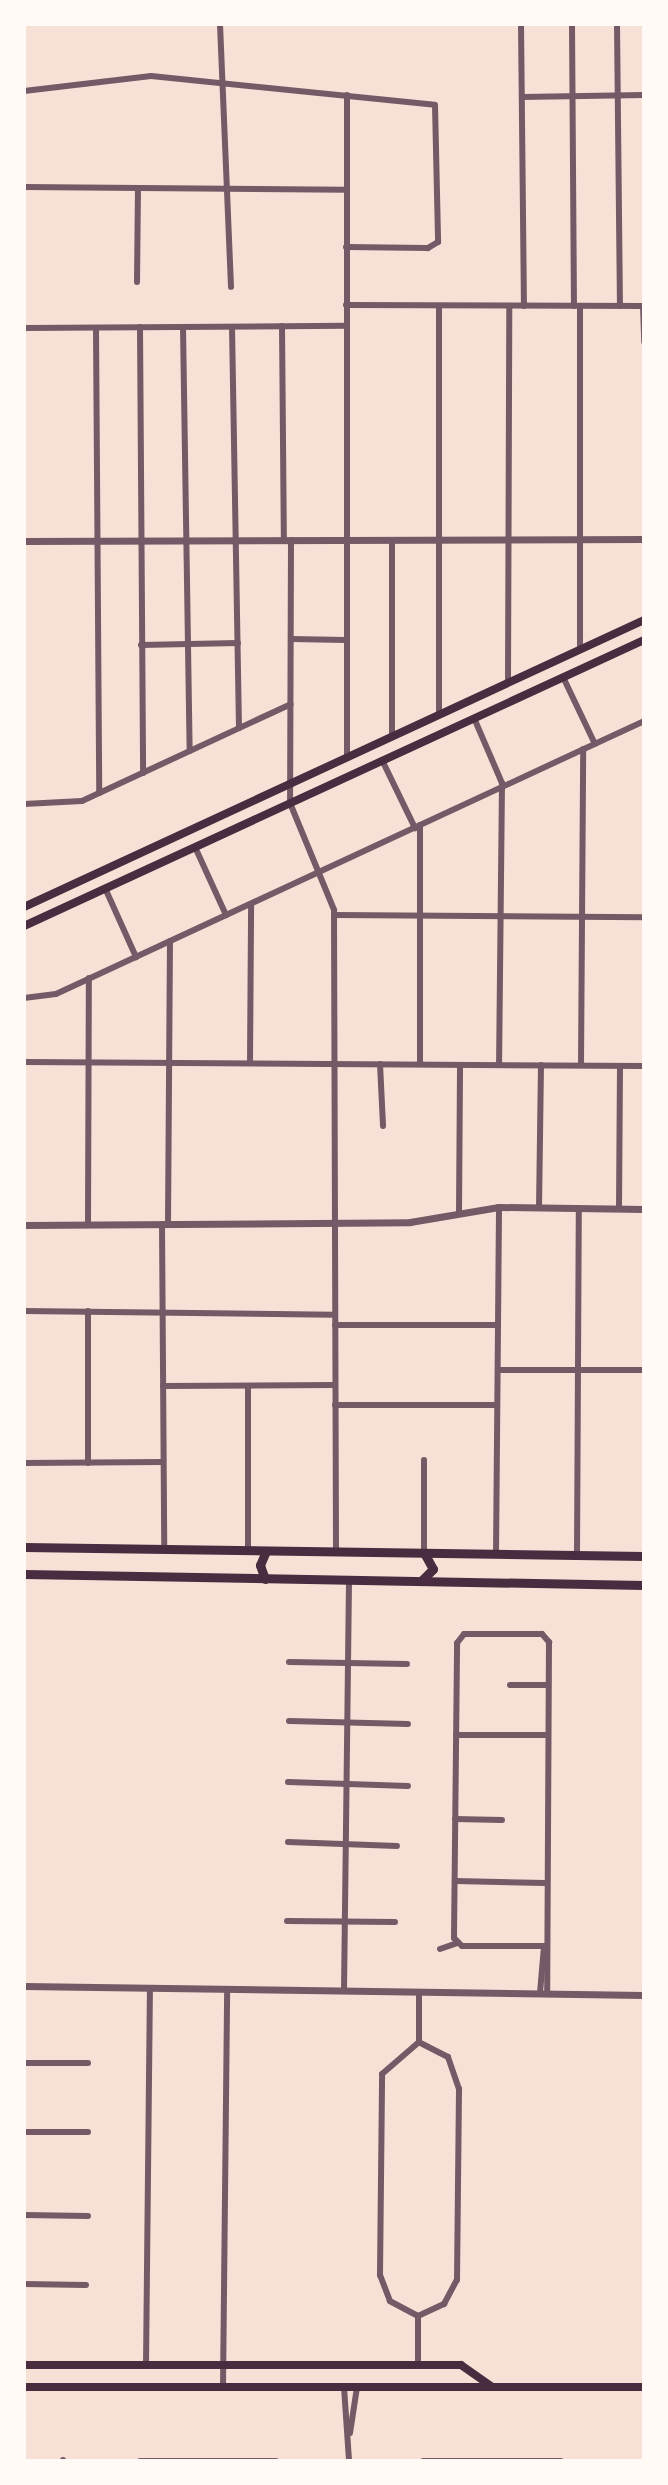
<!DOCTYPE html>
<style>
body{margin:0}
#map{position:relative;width:668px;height:2485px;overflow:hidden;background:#f7e1d7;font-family:"Archivo Narrow",sans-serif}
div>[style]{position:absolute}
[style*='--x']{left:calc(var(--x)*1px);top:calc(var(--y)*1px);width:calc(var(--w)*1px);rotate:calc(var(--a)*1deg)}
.minor>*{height:6px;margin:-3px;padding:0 3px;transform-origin:3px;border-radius:3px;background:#755966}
.tertiary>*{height:7px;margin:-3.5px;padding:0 3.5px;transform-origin:3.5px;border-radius:3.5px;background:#755966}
.secondary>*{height:8px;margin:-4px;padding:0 4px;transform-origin:4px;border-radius:4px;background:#4a2c40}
.primary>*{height:9px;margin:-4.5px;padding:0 4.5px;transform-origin:4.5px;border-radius:4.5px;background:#4a2c40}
span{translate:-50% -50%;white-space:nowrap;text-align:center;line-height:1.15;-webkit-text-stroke:8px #fffaf5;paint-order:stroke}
.frame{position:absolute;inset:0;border:26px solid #fffaf5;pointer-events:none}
</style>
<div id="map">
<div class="minor">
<div style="--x:220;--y:24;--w:263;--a:87.6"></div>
<div style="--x:521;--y:24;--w:282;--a:89.4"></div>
<div style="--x:572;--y:24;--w:282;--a:89.6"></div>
<div style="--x:617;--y:24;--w:282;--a:89.4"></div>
<div style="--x:24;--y:91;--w:128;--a:-6.7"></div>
<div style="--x:151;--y:76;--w:285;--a:5.8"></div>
<div style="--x:435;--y:105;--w:137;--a:88.7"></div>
<div style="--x:438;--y:242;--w:12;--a:149"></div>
<div style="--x:428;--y:248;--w:82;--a:-179.3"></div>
<div style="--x:347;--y:95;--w:663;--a:90"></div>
<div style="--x:522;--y:97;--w:122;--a:-0.9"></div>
<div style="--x:24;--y:187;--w:322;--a:0.5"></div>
<div style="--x:137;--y:282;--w:94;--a:-89.4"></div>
<div style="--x:346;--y:305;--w:298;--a:0.2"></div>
<div style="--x:439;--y:306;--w:409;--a:90"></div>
<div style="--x:580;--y:306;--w:344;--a:90"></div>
<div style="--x:643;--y:306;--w:36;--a:88"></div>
<div style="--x:282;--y:326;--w:214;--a:89.5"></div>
<div style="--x:140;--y:327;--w:446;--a:89.6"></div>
<div style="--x:183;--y:327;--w:424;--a:89.1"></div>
<div style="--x:232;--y:327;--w:401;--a:89"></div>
<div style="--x:24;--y:328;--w:322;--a:-0.4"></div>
<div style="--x:96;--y:328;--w:465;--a:89.6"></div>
<div style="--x:291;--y:540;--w:263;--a:90.2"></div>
<div style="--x:290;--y:803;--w:116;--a:67.6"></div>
<div style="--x:334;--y:910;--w:642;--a:89.82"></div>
<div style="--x:392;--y:540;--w:197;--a:90"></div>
<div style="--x:291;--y:639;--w:55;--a:1"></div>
<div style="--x:141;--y:645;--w:97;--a:-1.2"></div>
<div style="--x:563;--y:677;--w:74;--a:64.5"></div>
<div style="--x:508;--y:683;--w:377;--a:-89.8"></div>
<div style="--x:474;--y:718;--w:71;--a:66.7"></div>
<div style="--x:502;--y:783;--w:282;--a:90.6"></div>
<div style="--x:382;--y:760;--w:76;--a:64.1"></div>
<div style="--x:24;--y:804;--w:58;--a:-3"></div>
<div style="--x:82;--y:801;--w:230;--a:-24.9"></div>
<div style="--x:195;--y:847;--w:75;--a:65.5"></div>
<div style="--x:105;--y:888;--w:76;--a:65.8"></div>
<div style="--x:335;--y:915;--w:309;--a:0.4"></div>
<div style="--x:24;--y:998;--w:32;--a:-7"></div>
<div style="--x:56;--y:994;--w:648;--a:-24.9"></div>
<div style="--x:24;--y:1062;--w:620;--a:0.37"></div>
<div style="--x:250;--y:1063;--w:159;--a:-89.6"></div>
<div style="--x:380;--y:1064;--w:62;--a:87.2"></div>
<div style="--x:420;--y:1064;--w:239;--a:-90"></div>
<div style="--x:581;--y:1065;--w:316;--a:-89.6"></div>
<div style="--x:539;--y:1208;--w:143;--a:-89.2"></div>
<div style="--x:619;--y:1209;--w:143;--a:-89.6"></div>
<div style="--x:459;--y:1213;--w:148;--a:-89.6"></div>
<div style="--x:162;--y:1224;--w:325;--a:89.6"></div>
<div style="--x:168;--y:1224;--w:283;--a:-89.6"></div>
<div style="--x:88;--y:1225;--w:247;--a:-89.8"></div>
<div style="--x:24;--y:1311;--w:310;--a:0.7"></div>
<div style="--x:88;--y:1311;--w:152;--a:90"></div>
<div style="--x:335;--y:1325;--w:163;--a:0"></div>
<div style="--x:498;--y:1370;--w:146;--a:0"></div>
<div style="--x:163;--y:1386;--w:172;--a:-0.3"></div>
<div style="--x:248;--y:1386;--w:164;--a:90"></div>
<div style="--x:335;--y:1405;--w:162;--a:0"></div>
<div style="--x:24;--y:1463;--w:139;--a:-0.4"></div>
<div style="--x:424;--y:1553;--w:93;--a:-90"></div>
<div style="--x:496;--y:1554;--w:347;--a:-89.5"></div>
<div style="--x:577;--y:1555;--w:347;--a:-89.7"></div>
<div style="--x:289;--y:1662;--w:118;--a:1"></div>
<div style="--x:510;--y:1685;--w:38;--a:0"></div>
<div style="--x:289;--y:1721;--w:119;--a:1.4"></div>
<div style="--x:456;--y:1735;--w:92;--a:0"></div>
<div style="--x:288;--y:1782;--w:120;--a:1.9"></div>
<div style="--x:455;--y:1819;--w:47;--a:1.2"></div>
<div style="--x:288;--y:1842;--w:109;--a:2.1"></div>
<div style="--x:455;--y:1881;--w:90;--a:1.3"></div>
<div style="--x:287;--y:1921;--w:108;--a:0.5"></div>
<div style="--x:544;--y:1946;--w:82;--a:180"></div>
<div style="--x:462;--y:1946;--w:11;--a:-135"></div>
<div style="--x:454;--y:1938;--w:295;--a:-89.4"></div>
<div style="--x:457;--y:1643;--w:11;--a:-52"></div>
<div style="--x:464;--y:1634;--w:78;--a:0"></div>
<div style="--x:542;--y:1634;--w:11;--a:49"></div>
<div style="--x:549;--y:1642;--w:351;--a:90.3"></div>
<div style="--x:440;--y:1949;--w:18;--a:-19"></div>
<div style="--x:344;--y:1991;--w:410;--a:-89.3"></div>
<div style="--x:540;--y:1993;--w:47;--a:-85.1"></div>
<div style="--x:419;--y:2042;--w:50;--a:-90"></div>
<div style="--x:24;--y:2063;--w:64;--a:0"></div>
<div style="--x:24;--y:2132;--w:64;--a:0"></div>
<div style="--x:24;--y:2215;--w:64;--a:0.9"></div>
<div style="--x:24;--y:2284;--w:62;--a:0.9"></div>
<div style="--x:418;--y:2316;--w:29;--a:-25"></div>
<div style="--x:444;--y:2304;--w:27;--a:-62"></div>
<div style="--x:457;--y:2280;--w:191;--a:-89.4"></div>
<div style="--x:459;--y:2089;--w:34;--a:-109"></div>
<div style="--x:448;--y:2057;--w:33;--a:-153"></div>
<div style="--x:418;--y:2316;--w:32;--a:-152"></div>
<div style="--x:390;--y:2301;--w:28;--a:-111"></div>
<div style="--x:380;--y:2275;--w:201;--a:-89.4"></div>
<div style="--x:382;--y:2074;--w:49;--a:-40.9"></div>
<div style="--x:146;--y:2365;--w:377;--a:-89.4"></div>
<div style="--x:418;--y:2365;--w:49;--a:-90"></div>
<div style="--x:223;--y:2387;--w:398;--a:-89.4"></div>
<div style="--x:344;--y:2387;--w:74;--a:86.1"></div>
<div style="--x:350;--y:2433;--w:47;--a:-81.3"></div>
<div style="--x:63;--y:2461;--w:1;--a:-90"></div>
<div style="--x:140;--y:2461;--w:136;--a:0"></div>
<div style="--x:423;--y:2461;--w:138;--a:0"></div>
</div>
<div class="tertiary">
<div style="--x:24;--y:541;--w:620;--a:-0.18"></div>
<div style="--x:24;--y:1225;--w:386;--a:-0.4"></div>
<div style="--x:410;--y:1222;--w:90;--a:-9.6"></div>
<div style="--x:499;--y:1207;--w:145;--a:0.8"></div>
<div style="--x:24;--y:1986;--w:620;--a:0.83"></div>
</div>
<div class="secondary">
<div style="--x:24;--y:907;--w:683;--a:-24.84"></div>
<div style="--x:24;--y:926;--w:683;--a:-24.76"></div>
<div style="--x:24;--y:2365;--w:437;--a:0"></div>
<div style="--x:461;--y:2365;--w:37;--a:35"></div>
<div style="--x:24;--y:2387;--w:620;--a:0"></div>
</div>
<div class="primary">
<div style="--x:24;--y:1547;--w:620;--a:0.83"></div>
<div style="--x:24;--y:1574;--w:620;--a:1.02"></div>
<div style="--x:265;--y:1579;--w:15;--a:-110"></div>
<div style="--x:260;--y:1565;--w:15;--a:-67"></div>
<div style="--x:421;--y:1581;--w:17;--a:-45"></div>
<div style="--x:433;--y:1569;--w:18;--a:-119"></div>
</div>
<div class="frame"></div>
</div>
